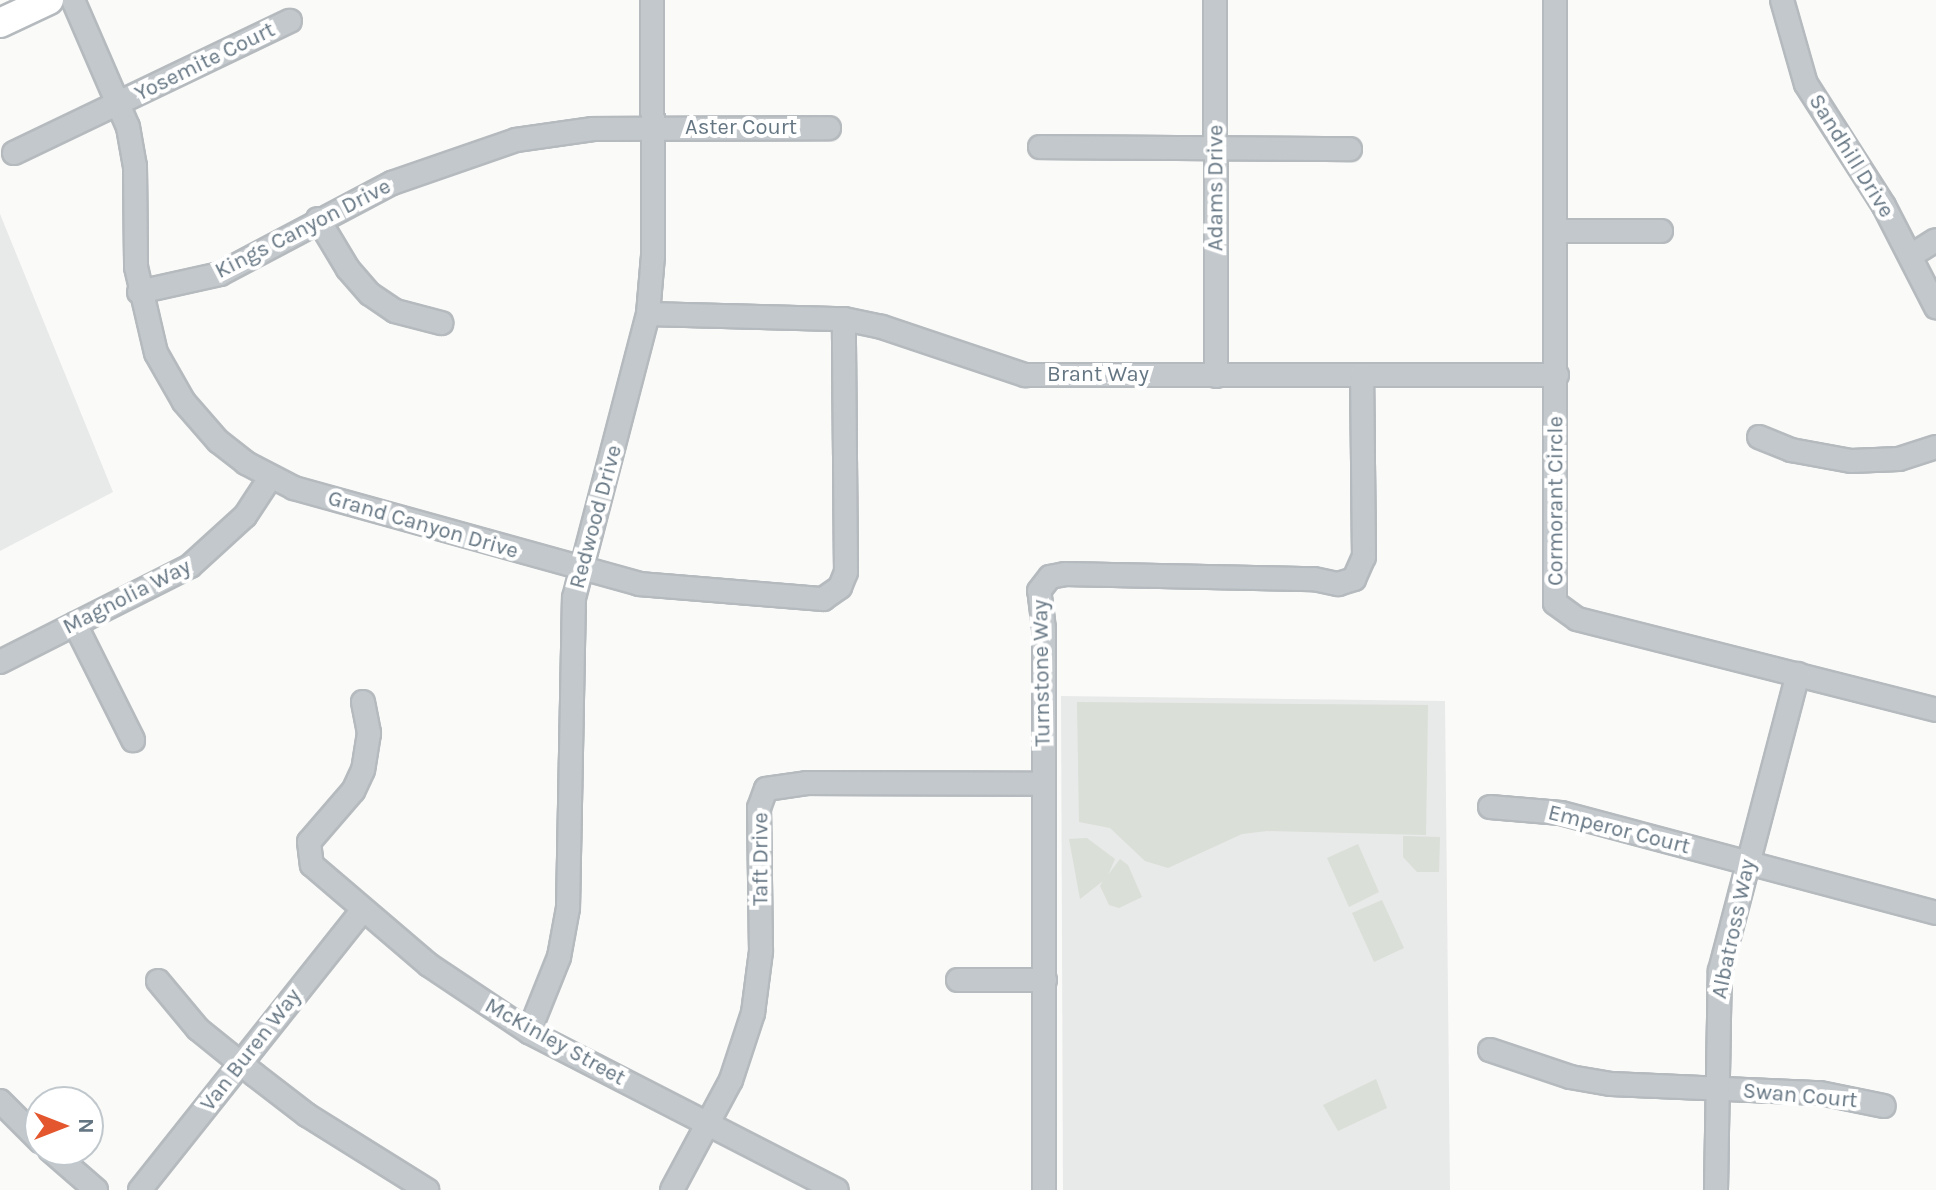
<!DOCTYPE html>
<style>
body{margin:0}
#map{position:relative;width:1936px;height:1190px;overflow:hidden;background:#fafaf8;font-family:Karla,sans-serif}
div>[style]{position:absolute}
[style*='--x']{left:calc(var(--x)*1px);top:calc(var(--y)*1px);width:calc(var(--w)*1px);rotate:calc(var(--a)*1deg)}
.built>*{inset:0;background:#e8e9e9}
.green>*{inset:0;background:#dadfd7}
.roads{filter:drop-shadow(2px 0 #b5babe) drop-shadow(-2px 0 #b5babe) drop-shadow(0 2px #b5babe) drop-shadow(0 -2px #b5babe)}
.minor>*{height:22px;margin:-11px;padding:0 11px;transform-origin:11px;border-radius:11px;background:#c3c8cc}
.major>*{height:28px;margin:-14px;padding:0 14px;transform-origin:14px;border-radius:14px;background:#fff}
span{translate:-50% -50%;white-space:nowrap;text-align:center;line-height:1.15;-webkit-text-stroke:8px #fff;paint-order:stroke}
.street-label{font-size:22px;color:#657683}
.north{position:absolute;left:24px;top:1086px;width:80px;height:80px;box-sizing:border-box;background:#fff;border:2px solid #c1c8cd;border-radius:50%;rotate:90deg;font-size:22px;font-weight:700;line-height:32px;text-align:center;color:#657683}
.north::after{content:'';display:block;margin:auto;width:28px;height:36px;background:#e4572e;clip-path:polygon(50% 0,100% 100%,50% 72%,0 100%)}
</style>
<div id="map">
<div class="built">
<div style="clip-path:polygon(0 214px,113px 492px,0 551px)"></div>
<div style="clip-path:polygon(1061px 696px,1445px 701px,1450px 1190px,1063px 1190px)"></div>
</div>
<div class="green">
<div style="clip-path:polygon(1077px 702px,1428px 705px,1426px 835px,1267px 831px,1242px 834px,1168px 868px,1145px 861px,1110px 828px,1079px 822px)"></div>
<div style="clip-path:polygon(1403px 836px,1440px 837px,1439px 872px,1417px 872px,1403px 857px)"></div>
<div style="clip-path:polygon(1087px 838px,1115px 859px,1108px 875px,1120px 859px,1128px 865px,1142px 897px,1119px 908px,1109px 905px,1100px 886px,1103px 881px,1080px 899px,1069px 839px)"></div>
<div style="clip-path:polygon(1358px 844px,1379px 892px,1349px 907px,1327px 858px)"></div>
<div style="clip-path:polygon(1382px 900px,1404px 948px,1374px 962px,1352px 913px)"></div>
<div style="clip-path:polygon(1376px 1079px,1387px 1108px,1338px 1131px,1323px 1105px)"></div>
</div>
<div class="roads">
<div class="minor">
<div style="--x:73;--y:0;--w:138;--a:66.6"></div>
<div style="--x:128;--y:127;--w:40;--a:80"></div>
<div style="--x:135;--y:166;--w:101;--a:89.4"></div>
<div style="--x:136;--y:267;--w:88;--a:76.9"></div>
<div style="--x:156;--y:353;--w:56;--a:60.3"></div>
<div style="--x:184;--y:402;--w:52;--a:48.9"></div>
<div style="--x:218;--y:441;--w:36;--a:38"></div>
<div style="--x:246;--y:463;--w:54;--a:27.5"></div>
<div style="--x:294;--y:488;--w:358;--a:15.5"></div>
<div style="--x:639;--y:584;--w:185;--a:4.7"></div>
<div style="--x:823;--y:599;--w:21;--a:-35"></div>
<div style="--x:840;--y:587;--w:16;--a:-68"></div>
<div style="--x:846;--y:572;--w:253;--a:-90.5"></div>
<div style="--x:1215;--y:0;--w:376;--a:89.8"></div>
<div style="--x:1555;--y:0;--w:603;--a:90"></div>
<div style="--x:1555;--y:603;--w:27;--a:36"></div>
<div style="--x:1577;--y:619;--w:370;--a:14.2"></div>
<div style="--x:1782;--y:0;--w:87;--a:74.1"></div>
<div style="--x:1806;--y:84;--w:145;--a:57.4"></div>
<div style="--x:1884;--y:206;--w:114;--a:62.8"></div>
<div style="--x:1040;--y:147;--w:310;--a:0.4"></div>
<div style="--x:14;--y:153;--w:306;--a:-25.6"></div>
<div style="--x:318;--y:219;--w:58;--a:59"></div>
<div style="--x:348;--y:269;--w:33;--a:49"></div>
<div style="--x:370;--y:294;--w:30;--a:34"></div>
<div style="--x:395;--y:311;--w:48;--a:14.6"></div>
<div style="--x:1556;--y:231;--w:105;--a:0"></div>
<div style="--x:1912;--y:255;--w:28;--a:-32"></div>
<div style="--x:139;--y:292;--w:83;--a:-12.5"></div>
<div style="--x:220;--y:274;--w:195;--a:-27.9"></div>
<div style="--x:392;--y:183;--w:131;--a:-19.1"></div>
<div style="--x:516;--y:140;--w:78;--a:-8.1"></div>
<div style="--x:593;--y:129;--w:236;--a:-0.2"></div>
<div style="--x:648;--y:314;--w:196;--a:1.5"></div>
<div style="--x:844;--y:319;--w:39;--a:12"></div>
<div style="--x:882;--y:327;--w:151;--a:18.6"></div>
<div style="--x:1025;--y:375;--w:532;--a:0"></div>
<div style="--x:1759;--y:437;--w:35;--a:22"></div>
<div style="--x:1791;--y:450;--w:61;--a:10.4"></div>
<div style="--x:1851;--y:461;--w:48;--a:-2.4"></div>
<div style="--x:1899;--y:459;--w:39;--a:-18"></div>
<div style="--x:75;--y:624;--w:130;--a:63.4"></div>
<div style="--x:0;--y:662;--w:213;--a:-26.8"></div>
<div style="--x:190;--y:566;--w:74;--a:-42.3"></div>
<div style="--x:245;--y:516;--w:45;--a:-56.7"></div>
<div style="--x:363;--y:702;--w:32;--a:79"></div>
<div style="--x:369;--y:733;--w:37;--a:99"></div>
<div style="--x:363;--y:770;--w:23;--a:115"></div>
<div style="--x:353;--y:791;--w:67;--a:130.8"></div>
<div style="--x:309;--y:842;--w:23;--a:83"></div>
<div style="--x:312;--y:865;--w:154;--a:40.5"></div>
<div style="--x:429;--y:965;--w:120;--a:33.8"></div>
<div style="--x:529;--y:1032;--w:346;--a:27.2"></div>
<div style="--x:1490;--y:807;--w:71;--a:4.8"></div>
<div style="--x:1561;--y:813;--w:388;--a:14.9"></div>
<div style="--x:958;--y:980;--w:87;--a:0"></div>
<div style="--x:158;--y:981;--w:62;--a:50.2"></div>
<div style="--x:198;--y:1029;--w:73;--a:38.9"></div>
<div style="--x:255;--y:1075;--w:66;--a:37.6"></div>
<div style="--x:307;--y:1115;--w:142;--a:32"></div>
<div style="--x:529;--y:1032;--w:81;--a:-68.2"></div>
<div style="--x:559;--y:957;--w:50;--a:-79.6"></div>
<div style="--x:568;--y:908;--w:310;--a:-88.9"></div>
<div style="--x:574;--y:598;--w:293;--a:-75.4"></div>
<div style="--x:648;--y:314;--w:58;--a:-85.1"></div>
<div style="--x:653;--y:256;--w:256;--a:-90.2"></div>
<div style="--x:1490;--y:1050;--w:84;--a:18.6"></div>
<div style="--x:1570;--y:1077;--w:42;--a:9.7"></div>
<div style="--x:1611;--y:1084;--w:209;--a:2.5"></div>
<div style="--x:1820;--y:1093;--w:65;--a:11.5"></div>
<div style="--x:0;--y:1101;--w:57;--a:45"></div>
<div style="--x:50;--y:1150;--w:61;--a:41"></div>
<div style="--x:140;--y:1190;--w:358;--a:-51.5"></div>
<div style="--x:672;--y:1190;--w:125;--a:-61.8"></div>
<div style="--x:731;--y:1080;--w:71;--a:-71.8"></div>
<div style="--x:753;--y:1013;--w:63;--a:-82.6"></div>
<div style="--x:761;--y:951;--w:143;--a:-90.8"></div>
<div style="--x:759;--y:808;--w:20;--a:-70"></div>
<div style="--x:766;--y:789;--w:41;--a:-8.3"></div>
<div style="--x:807;--y:783;--w:237;--a:0.2"></div>
<div style="--x:1044;--y:1190;--w:561;--a:-90"></div>
<div style="--x:1044;--y:629;--w:38;--a:-97"></div>
<div style="--x:1039;--y:591;--w:18;--a:-52"></div>
<div style="--x:1050;--y:577;--w:15;--a:-11"></div>
<div style="--x:1065;--y:574;--w:249;--a:1.2"></div>
<div style="--x:1314;--y:579;--w:25;--a:12"></div>
<div style="--x:1338;--y:584;--w:17;--a:-17"></div>
<div style="--x:1354;--y:579;--w:24;--a:-66"></div>
<div style="--x:1364;--y:557;--w:182;--a:-90.6"></div>
<div style="--x:1716;--y:1190;--w:219;--a:-89"></div>
<div style="--x:1720;--y:971;--w:307;--a:-75.3"></div>
</div>
<div class="major">
<div style="--x:0;--y:23;--w:54;--a:-25.1"></div>
</div>
</div>
<div class="street-label">
<span style="left:205px;top:62px;rotate:-26deg">Yosemite Court</span>
<span style="left:741px;top:128px">Aster Court</span>
<span style="left:1851px;top:156px;rotate:58deg">Sandhill Drive</span>
<span style="left:1216px;top:188px;rotate:-90deg">Adams Drive</span>
<span style="left:303px;top:229px;rotate:-27deg">Kings Canyon Drive</span>
<span style="left:1098px;top:375px">Brant Way</span>
<span style="left:1556px;top:501px;rotate:-90deg">Cormorant Circle</span>
<span style="left:596px;top:517px;rotate:-75deg">Redwood Drive</span>
<span style="left:423px;top:525px;rotate:16deg">Grand Canyon Drive</span>
<span style="left:127px;top:597px;rotate:-27deg">Magnolia Way</span>
<span style="left:1042px;top:673px;rotate:-91deg">Turnstone Way</span>
<span style="left:1619px;top:830px;rotate:14deg">Emperor Court</span>
<span style="left:761px;top:859px;rotate:-90deg">Taft Drive</span>
<span style="left:1734px;top:929px;rotate:-78deg">Albatross Way</span>
<span style="left:555px;top:1042px;rotate:29deg">McKinley Street</span>
<span style="left:251px;top:1050px;rotate:-52deg">Van Buren Way</span>
<span style="left:1800px;top:1096px;rotate:5deg">Swan Court</span>
</div>
<div class="north">N</div>
</div>
